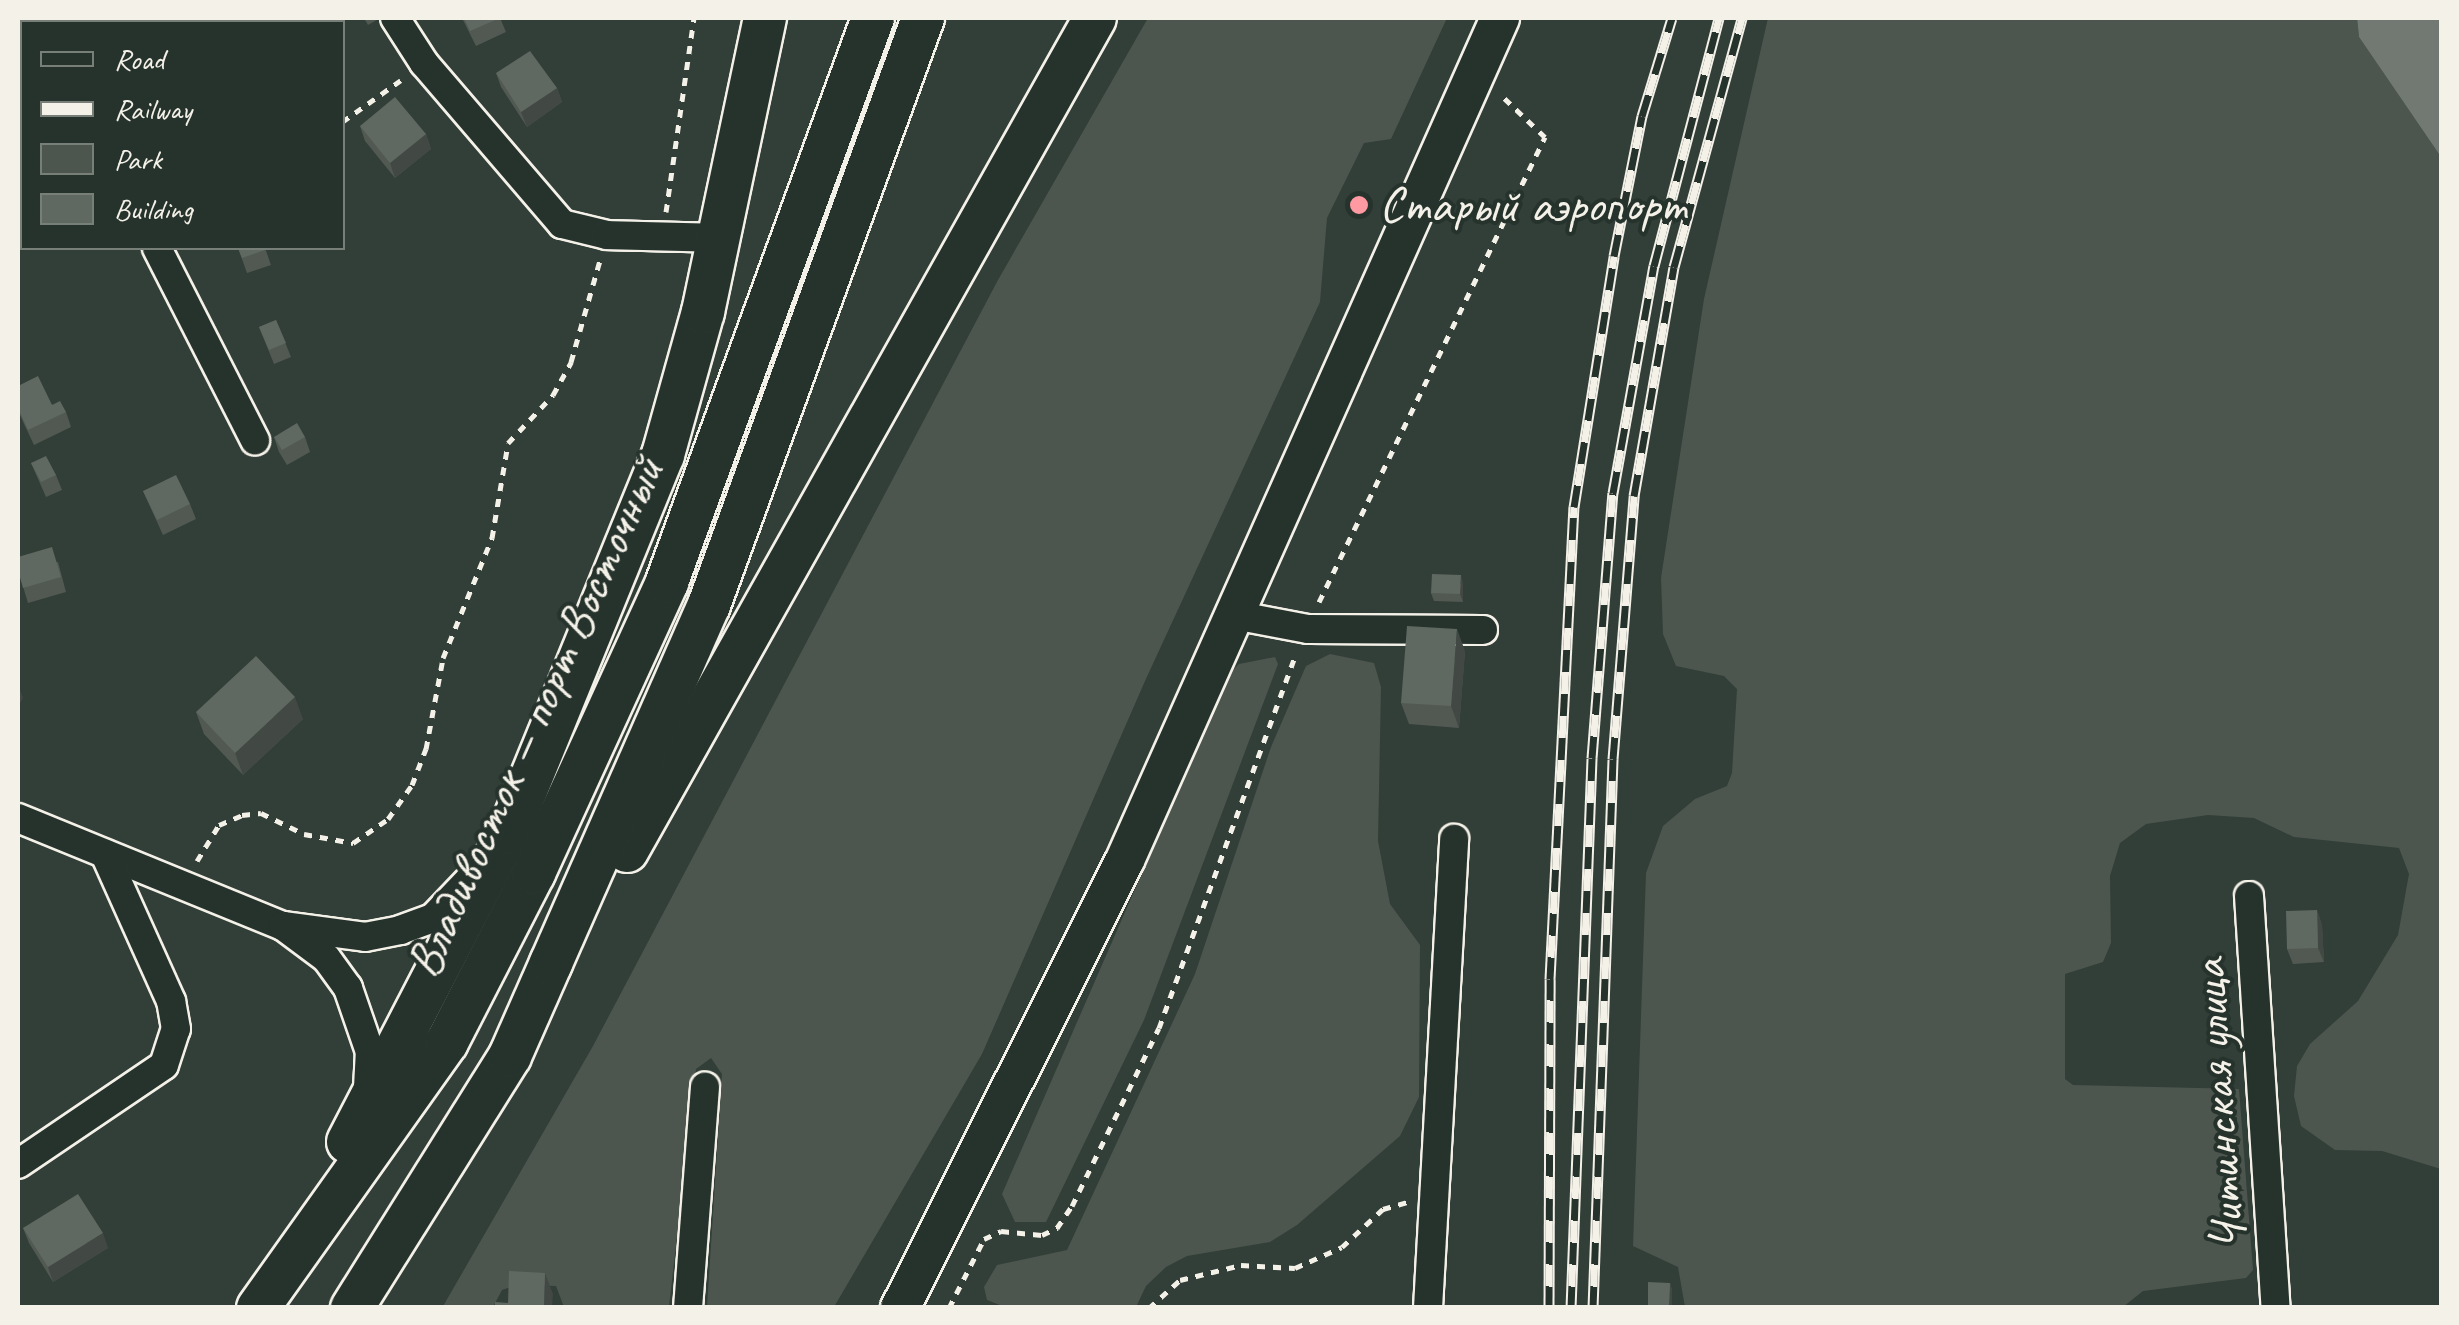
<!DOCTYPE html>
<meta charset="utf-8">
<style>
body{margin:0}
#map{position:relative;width:2459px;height:1325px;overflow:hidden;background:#323e38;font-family:Caveat,sans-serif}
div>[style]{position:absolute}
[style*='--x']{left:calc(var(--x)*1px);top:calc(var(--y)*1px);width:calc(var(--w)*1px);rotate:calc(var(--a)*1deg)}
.green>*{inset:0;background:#4c564f}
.water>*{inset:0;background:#727972}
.path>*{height:5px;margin-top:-2.5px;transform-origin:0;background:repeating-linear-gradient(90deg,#f4f1e8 0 8px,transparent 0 16px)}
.roads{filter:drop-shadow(2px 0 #f4f1e8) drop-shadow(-2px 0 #f4f1e8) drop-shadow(0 2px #f4f1e8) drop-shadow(0 -2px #f4f1e8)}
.minor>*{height:28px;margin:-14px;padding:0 14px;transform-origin:14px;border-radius:14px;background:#26332d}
.major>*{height:38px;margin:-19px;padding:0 19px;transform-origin:19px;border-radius:19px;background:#26332d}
.highway>*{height:42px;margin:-21px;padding:0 21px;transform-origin:21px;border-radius:21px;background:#26332d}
.rail>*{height:11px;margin-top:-5.5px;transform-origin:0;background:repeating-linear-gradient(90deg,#26332d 0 22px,#f4f1e8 0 44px);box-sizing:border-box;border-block:2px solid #f4f1e8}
.wall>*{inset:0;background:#525953}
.shaded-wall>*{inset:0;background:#424944}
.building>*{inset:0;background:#5f6861}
.dots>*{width:28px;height:28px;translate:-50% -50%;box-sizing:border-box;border:5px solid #26332d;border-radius:50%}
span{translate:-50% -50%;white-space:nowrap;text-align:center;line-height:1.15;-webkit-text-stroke:8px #26332d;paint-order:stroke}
.poi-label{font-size:50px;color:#f4f1e8}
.left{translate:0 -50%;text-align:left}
.street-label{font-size:50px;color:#f4f1e8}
.frame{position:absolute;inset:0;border:20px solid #f4f1e8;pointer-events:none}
.legend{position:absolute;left:20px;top:20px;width:325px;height:230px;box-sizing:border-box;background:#26332d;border:2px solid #787f78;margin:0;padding:12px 18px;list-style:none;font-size:30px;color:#f4f1e8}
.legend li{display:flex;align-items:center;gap:20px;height:50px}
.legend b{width:50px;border:2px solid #787f78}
</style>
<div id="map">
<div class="green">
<div style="clip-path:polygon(1148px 18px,1447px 18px,1391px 139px,1364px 143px,1327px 218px,1320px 302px,1145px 681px,982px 1054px,834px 1307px,707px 1307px,722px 1074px,711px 1058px,696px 1069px,669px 1307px,564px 1307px,556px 1286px,516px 1285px,502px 1290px,493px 1307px,442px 1308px,593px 1046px,998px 280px)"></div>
<div style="clip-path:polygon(1768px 18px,2357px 18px,2359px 37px,2441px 157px,2441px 1169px,2382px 1151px,2335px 1150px,2301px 1126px,2294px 1096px,2297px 1066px,2310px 1044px,2358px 1001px,2398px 935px,2409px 874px,2399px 848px,2294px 837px,2254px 818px,2208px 815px,2146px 824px,2120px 843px,2110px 876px,2111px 943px,2103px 962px,2065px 974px,2065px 1079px,2073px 1085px,2239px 1089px,2253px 1270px,2246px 1278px,2143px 1291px,2123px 1307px,1685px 1307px,1678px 1267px,1633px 1246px,1646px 873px,1663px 826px,1695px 799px,1727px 786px,1732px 773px,1737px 689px,1724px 676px,1676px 666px,1663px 634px,1661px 578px,1704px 299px)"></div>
<div style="clip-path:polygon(1330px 654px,1374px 663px,1381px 687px,1378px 841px,1390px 904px,1420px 945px,1419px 1097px,1400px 1136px,1297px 1225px,1270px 1242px,1187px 1256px,1166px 1267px,1146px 1286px,1136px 1307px,1005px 1307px,987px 1300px,984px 1287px,997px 1265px,1067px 1250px,1195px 974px,1271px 747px,1306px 666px)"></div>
<div style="clip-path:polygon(1275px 657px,1278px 664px,1144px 1020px,1046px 1222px,1015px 1222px,1002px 1194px,1229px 674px,1239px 664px)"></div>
</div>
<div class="water">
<div style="clip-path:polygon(2357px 18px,2441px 18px,2441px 157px,2359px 37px)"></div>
</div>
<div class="path">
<div style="--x:342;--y:122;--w:72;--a:-35.4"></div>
<div style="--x:666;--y:212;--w:196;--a:-81.8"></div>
<div style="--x:1319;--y:602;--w:517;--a:-64.08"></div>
<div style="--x:1545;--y:137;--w:62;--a:-136.3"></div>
<div style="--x:197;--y:861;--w:42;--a:-58.6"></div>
<div style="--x:219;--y:825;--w:25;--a:-23"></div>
<div style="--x:242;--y:815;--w:19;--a:-6"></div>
<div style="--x:261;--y:813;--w:48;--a:26"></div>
<div style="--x:304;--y:834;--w:50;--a:10.4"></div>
<div style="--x:353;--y:843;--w:42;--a:-34.4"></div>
<div style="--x:388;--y:819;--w:42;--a:-54.8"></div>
<div style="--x:412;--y:785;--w:39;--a:-69"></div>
<div style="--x:426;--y:749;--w:93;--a:-79.4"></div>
<div style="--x:443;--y:658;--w:130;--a:-67.8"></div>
<div style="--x:492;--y:538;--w:96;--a:-80.4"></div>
<div style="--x:508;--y:443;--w:66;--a:-46.8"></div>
<div style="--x:553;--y:395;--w:38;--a:-61"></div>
<div style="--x:571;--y:362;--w:106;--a:-74.1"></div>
<div style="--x:949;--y:1308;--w:77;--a:-63.1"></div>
<div style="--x:984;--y:1239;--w:19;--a:-25"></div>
<div style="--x:1001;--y:1231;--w:41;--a:5.6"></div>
<div style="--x:1042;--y:1235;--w:17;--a:-25"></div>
<div style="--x:1057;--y:1228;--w:27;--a:-56"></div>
<div style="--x:1072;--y:1206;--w:198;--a:-64"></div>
<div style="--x:1159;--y:1028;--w:399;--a:-69.9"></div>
<div style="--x:1149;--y:1308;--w:42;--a:-42.1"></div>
<div style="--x:1180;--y:1280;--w:63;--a:-13.8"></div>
<div style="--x:1241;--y:1265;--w:54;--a:3.2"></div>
<div style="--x:1295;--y:1268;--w:51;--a:-24.1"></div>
<div style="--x:1342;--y:1247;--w:56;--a:-42.8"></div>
<div style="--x:1383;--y:1209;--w:25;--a:-16"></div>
</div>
<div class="roads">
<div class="minor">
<div style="--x:395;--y:18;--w:54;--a:57.2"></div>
<div style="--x:424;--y:63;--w:212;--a:49.4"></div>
<div style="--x:562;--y:224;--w:46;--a:13.7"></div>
<div style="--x:607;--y:235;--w:112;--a:1.5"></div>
<div style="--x:18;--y:191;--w:4;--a:-14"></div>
<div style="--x:157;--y:248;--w:216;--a:63"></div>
<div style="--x:1234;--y:615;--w:75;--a:10.7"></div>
<div style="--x:1308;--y:629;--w:175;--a:0.3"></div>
<div style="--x:18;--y:818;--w:286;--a:22.2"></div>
<div style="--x:2249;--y:896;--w:413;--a:86.3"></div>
<div style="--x:368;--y:1088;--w:36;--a:-87"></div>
<div style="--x:370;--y:1052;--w:68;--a:-109"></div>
<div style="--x:348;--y:988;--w:37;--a:-126"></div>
<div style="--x:326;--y:958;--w:54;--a:-143.3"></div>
<div style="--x:283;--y:926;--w:83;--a:7.6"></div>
<div style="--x:365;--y:937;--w:36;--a:-11"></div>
<div style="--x:400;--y:930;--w:35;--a:-20"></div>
<div style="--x:433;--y:918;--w:54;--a:-46.5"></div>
<div style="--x:18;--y:1164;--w:176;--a:-34.1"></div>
<div style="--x:164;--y:1065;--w:38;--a:-72"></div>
<div style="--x:176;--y:1029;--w:28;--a:-100"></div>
<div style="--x:171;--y:1001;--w:161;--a:-114.2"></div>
<div style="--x:688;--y:1308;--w:222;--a:-85.6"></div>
<div style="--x:1428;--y:1308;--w:470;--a:-86.8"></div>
</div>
<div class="major">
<div style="--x:900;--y:1308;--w:501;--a:-63.33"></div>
<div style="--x:1125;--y:860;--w:922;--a:-65.99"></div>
</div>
<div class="highway">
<div style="--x:627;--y:851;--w:955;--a:-60.67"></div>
<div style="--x:348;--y:1142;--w:349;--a:-62.6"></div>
<div style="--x:509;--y:832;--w:407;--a:-67.8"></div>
<div style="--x:663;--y:455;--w:148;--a:-74.4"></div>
<div style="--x:703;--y:312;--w:300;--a:-78.1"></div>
<div style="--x:258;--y:1308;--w:326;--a:-54.6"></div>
<div style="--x:447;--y:1042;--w:190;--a:-62.8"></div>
<div style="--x:534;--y:873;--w:320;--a:-65.4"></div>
<div style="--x:667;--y:582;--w:600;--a:-69.94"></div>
<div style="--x:352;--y:1308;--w:297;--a:-57.9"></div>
<div style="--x:510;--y:1056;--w:102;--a:-66.2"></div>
<div style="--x:551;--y:963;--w:391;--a:-66.2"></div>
<div style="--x:709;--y:605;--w:625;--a:-69.97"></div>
</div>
</div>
<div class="rail">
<div style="--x:1549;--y:1308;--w:329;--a:-89.8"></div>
<div style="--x:1550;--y:979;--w:473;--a:-87.1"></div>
<div style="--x:1574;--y:507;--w:254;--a:-80.9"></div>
<div style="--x:1614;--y:256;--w:143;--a:-78.7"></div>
<div style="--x:1642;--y:116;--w:102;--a:-73"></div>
<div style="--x:1571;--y:1308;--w:550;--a:-87.81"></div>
<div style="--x:1592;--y:758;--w:266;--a:-85.5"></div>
<div style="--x:1613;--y:493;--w:231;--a:-79.8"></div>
<div style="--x:1654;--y:266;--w:256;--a:-75.3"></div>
<div style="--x:1593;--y:1308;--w:549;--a:-87.91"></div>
<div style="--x:1613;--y:759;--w:264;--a:-85.4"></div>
<div style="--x:1634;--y:496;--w:232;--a:-80.1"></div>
<div style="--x:1674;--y:267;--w:258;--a:-74.7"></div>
</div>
<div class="wall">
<div style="clip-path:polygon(364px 18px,380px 18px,368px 25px)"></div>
<div style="clip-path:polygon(462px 18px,500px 18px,506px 32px,476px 46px)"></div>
<div style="clip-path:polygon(496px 73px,557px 88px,562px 102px,527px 127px,501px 87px)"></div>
<div style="clip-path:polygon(360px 126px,426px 134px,431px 149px,395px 178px,365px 141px)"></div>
<div style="clip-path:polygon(238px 248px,265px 248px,271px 265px,247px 273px)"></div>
<div style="clip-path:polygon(276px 320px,291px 357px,274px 364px,259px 327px)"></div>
<div style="clip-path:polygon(18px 386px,66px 412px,71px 427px,34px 445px,18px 411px)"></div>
<div style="clip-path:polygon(274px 437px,305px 437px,310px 452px,287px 465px,279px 452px)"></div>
<div style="clip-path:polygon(31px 463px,56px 475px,62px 490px,46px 497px)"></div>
<div style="clip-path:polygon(143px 491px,190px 504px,196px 519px,163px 535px)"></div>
<div style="clip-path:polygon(58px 562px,66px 592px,28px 603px,18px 570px)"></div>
<div style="clip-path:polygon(1463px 583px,1463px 602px,1434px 601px,1431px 593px)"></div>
<div style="clip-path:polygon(1465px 651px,1459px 728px,1409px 724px,1401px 703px)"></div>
<div style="clip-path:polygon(196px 712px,303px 719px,243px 775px,204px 734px)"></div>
<div style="clip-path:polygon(2317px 910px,2322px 925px,2324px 962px,2293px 964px,2287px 949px)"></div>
<div style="clip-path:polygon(23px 1228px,108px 1248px,53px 1282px,29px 1243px)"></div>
<div style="clip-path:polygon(1670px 1283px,1672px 1290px,1672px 1308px,1649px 1308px,1648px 1305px)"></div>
</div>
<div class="shaded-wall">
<div style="clip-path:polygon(557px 88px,562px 102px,527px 127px,521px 112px)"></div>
<div style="clip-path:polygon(426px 134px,431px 149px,395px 178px,390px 163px)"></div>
<div style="clip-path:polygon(1461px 575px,1463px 583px,1463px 602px,1460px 594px)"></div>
<div style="clip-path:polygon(1457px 629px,1465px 651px,1459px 728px,1451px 706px)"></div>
<div style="clip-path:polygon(18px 684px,23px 698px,18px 707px)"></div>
<div style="clip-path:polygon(295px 697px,303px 719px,243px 775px,235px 753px)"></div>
<div style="clip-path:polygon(2317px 910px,2322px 925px,2324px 962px,2318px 948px)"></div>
<div style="clip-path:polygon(103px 1233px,108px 1248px,53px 1282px,48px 1267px)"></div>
<div style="clip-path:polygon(545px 1273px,553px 1294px,552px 1308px,544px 1308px)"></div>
<div style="clip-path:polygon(1670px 1283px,1672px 1290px,1672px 1308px,1669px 1305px)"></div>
</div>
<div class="building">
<div style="clip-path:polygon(464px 18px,500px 18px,470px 31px)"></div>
<div style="clip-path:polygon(530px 51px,557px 88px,521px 112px,496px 73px)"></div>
<div style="clip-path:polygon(395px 97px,426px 134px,390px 163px,360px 126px)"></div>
<div style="clip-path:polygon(238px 248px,264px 248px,265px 250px,242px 258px)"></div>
<div style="clip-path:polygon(276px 320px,286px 343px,269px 350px,259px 327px)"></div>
<div style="clip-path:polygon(38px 376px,52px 405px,60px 401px,66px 412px,28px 430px,18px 408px,18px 386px)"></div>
<div style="clip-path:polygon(297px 423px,305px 437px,282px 450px,274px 437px)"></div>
<div style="clip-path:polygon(46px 456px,56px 475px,41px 482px,31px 463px)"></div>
<div style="clip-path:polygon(176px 475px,190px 504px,157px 520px,143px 491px)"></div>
<div style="clip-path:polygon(52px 547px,61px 577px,23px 588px,18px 570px,18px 557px)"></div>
<div style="clip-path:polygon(1432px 574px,1461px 575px,1460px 594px,1431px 593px)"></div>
<div style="clip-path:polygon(1407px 626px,1457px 629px,1451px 706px,1401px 703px)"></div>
<div style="clip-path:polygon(256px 656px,295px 697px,235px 753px,196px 712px)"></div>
<div style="clip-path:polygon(2317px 910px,2318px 948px,2287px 949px,2286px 911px)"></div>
<div style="clip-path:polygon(78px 1194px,103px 1233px,48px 1267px,23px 1228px)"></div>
<div style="clip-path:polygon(509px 1271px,545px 1273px,544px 1308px,495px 1308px,495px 1302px,508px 1303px)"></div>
<div style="clip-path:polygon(1648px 1282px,1670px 1283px,1669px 1305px,1648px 1305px)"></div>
</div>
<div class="dots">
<div style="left:1359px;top:205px;background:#ff9aa2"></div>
</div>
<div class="poi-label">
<span class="left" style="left:1379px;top:205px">Старый аэропорт</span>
</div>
<div class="street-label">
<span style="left:535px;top:717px;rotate:-66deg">Владивосток — порт Восточный</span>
<span style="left:2218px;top:1105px;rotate:-94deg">Читинская улица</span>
</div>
<div class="frame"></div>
<ul class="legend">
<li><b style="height:12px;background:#26332d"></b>Road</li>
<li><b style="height:12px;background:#f4f1e8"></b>Railway</li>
<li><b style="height:28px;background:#4c564f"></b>Park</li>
<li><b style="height:28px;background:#5f6861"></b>Building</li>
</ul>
</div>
